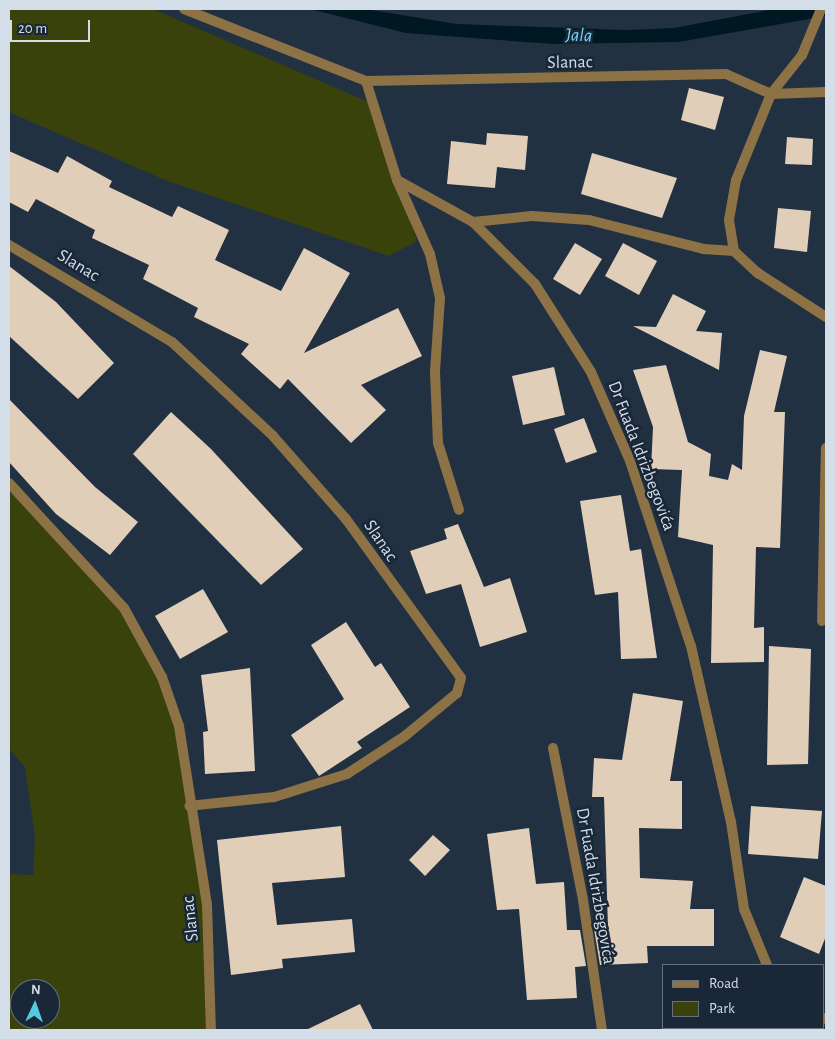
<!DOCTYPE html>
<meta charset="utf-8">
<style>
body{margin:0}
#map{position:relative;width:835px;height:1039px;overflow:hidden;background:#223142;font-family:"Alegreya Sans",sans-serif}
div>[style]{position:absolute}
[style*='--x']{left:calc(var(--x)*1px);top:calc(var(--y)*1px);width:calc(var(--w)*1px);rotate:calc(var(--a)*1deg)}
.green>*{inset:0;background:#39420a}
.water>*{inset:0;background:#001821}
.building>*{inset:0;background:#e0ceb8}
.minor>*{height:10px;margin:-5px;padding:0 5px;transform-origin:5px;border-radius:5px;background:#8d7245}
span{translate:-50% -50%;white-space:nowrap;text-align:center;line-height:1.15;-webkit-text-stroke:5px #192737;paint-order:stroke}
.street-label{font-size:18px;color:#d4dee9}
.water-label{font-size:19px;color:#75d6f7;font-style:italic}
.frame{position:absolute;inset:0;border:10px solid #d4dee9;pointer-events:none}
.legend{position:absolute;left:662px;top:964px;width:162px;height:65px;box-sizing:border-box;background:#192737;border:1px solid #64707e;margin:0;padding:6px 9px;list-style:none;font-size:15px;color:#d4dee9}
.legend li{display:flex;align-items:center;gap:10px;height:25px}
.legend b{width:25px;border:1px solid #64707e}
.north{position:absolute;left:10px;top:979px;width:50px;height:50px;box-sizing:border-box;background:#192737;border:1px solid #64707e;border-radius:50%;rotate:3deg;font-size:14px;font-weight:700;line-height:20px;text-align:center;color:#d4dee9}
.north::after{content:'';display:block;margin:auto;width:18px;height:22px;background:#55cade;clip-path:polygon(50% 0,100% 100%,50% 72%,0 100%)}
.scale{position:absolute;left:10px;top:20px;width:80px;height:22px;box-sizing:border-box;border:2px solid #d4dee9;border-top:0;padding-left:6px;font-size:15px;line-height:18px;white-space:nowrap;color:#d4dee9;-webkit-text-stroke:4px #192737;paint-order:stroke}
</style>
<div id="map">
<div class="green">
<div style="clip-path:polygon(9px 9px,153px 9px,373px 104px,417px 241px,389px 256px,165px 180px,9px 112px)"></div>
<div style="clip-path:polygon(evenodd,17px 492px,124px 608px,146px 643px,179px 726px,207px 905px,211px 1030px,9px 1030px,9px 874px,33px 875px,35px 836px,25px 767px,9px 749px,9px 495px,17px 492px,20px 989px,50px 989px,50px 1019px,20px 1019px,20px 989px)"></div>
</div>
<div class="water">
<div style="clip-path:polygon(310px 9px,365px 9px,457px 24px,625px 30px,674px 28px,774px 9px,826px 9px,826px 16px,678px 42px,552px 44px,406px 33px)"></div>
</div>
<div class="building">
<div style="clip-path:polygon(689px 88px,724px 97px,715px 130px,681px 120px)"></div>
<div style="clip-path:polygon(487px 133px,528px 136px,525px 170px,497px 167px,495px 188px,447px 184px,451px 141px,486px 145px)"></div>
<div style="clip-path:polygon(787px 137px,813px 139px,812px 165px,785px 164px)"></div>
<div style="clip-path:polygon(9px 151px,58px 173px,67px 156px,112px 181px,109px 187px,172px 217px,178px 206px,229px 230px,215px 260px,281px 291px,304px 248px,350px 273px,304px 353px,398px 308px,422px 356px,361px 385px,386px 410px,351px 443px,288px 379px,280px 389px,241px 354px,249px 344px,194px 317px,198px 308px,143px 279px,149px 265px,92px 238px,95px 230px,36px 199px,28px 212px,9px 202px)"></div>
<div style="clip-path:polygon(592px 153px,677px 178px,662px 218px,581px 194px)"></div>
<div style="clip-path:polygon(778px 208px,811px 211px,807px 252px,774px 248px)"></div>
<div style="clip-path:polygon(575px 243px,602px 259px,580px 295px,553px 279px)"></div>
<div style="clip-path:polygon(623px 243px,657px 261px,639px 295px,605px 276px)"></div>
<div style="clip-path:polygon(9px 266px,56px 302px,114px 363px,78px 399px,9px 336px)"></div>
<div style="clip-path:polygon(673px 294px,706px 311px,696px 331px,722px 333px,719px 370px,633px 326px,656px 327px)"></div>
<div style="clip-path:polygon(760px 350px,787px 356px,774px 412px,785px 412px,780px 548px,756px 547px,754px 628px,764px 627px,764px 662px,711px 663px,713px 545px,678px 537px,682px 470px,651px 469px,653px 427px,633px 370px,666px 365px,688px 442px,711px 454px,709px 476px,728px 480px,732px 464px,742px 470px,744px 416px)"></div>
<div style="clip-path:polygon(554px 367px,565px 415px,523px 425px,512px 376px)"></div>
<div style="clip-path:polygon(9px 399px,95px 487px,138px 522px,110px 555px,56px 514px,9px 462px)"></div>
<div style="clip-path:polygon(171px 412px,211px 449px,303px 549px,261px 585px,133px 454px)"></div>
<div style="clip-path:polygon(584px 418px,597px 452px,566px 463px,554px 429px)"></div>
<div style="clip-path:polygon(621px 495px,630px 551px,641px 549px,657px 658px,621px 659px,618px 592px,595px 595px,580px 501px)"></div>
<div style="clip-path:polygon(458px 524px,484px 587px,510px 578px,527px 632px,480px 647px,461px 584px,426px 594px,410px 551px,447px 539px,444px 529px)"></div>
<div style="clip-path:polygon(203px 589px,228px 632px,180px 659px,155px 616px)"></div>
<div style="clip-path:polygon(346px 622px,375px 667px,381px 663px,410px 707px,357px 742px,362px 748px,319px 776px,291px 735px,344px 699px,311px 645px)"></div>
<div style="clip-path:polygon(769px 646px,811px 649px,808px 764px,767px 765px)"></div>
<div style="clip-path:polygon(250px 668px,255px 771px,205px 774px,203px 732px,208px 731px,201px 675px)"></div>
<div style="clip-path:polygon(633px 693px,683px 701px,670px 781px,682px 781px,682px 829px,639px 828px,640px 878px,693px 881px,690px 909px,714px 909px,714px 946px,647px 946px,648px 963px,600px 965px,594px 929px,608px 928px,604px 797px,592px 797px,594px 758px,622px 760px)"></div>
<div style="clip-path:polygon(751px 806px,822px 811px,818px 859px,748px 854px)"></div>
<div style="clip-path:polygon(341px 826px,345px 877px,272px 883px,277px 925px,352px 919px,355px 952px,282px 959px,283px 968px,231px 975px,217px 840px)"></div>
<div style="clip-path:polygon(529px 828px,536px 884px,564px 882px,567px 930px,580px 930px,586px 966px,575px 967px,577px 998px,527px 1000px,519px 909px,497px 910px,487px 834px)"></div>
<div style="clip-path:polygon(433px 835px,450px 850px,425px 876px,409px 860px)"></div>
<div style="clip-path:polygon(804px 877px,826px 886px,826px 936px,819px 954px,780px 937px)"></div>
<div style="clip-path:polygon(360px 1004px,373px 1030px,306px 1030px)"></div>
</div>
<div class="minor">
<div style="--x:184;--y:9;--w:196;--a:21.6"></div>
<div style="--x:366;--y:81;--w:360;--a:-1.1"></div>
<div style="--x:726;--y:74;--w:49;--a:24"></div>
<div style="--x:771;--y:94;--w:55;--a:-2.1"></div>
<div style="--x:821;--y:9;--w:50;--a:112.4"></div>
<div style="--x:802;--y:55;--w:50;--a:128.5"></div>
<div style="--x:771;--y:94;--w:93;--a:112.1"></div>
<div style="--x:736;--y:180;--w:41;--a:99.9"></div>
<div style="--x:729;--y:220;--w:31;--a:81"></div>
<div style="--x:734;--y:251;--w:33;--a:43"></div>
<div style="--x:758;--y:273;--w:81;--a:32.9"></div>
<div style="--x:366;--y:81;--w:104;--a:72.6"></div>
<div style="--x:397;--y:180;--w:81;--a:66"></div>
<div style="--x:430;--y:254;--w:45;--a:77.2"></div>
<div style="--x:440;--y:298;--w:74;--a:93.9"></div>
<div style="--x:435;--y:372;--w:71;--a:87.6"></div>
<div style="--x:438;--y:443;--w:70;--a:72.6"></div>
<div style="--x:397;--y:180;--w:87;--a:28.9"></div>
<div style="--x:473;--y:222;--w:88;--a:45"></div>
<div style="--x:535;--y:284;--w:104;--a:57.5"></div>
<div style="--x:591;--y:372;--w:97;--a:66.3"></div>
<div style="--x:630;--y:461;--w:195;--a:71.8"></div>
<div style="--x:691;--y:646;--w:180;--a:77.2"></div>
<div style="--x:731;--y:822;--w:88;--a:81.5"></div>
<div style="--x:744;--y:909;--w:61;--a:67.7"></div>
<div style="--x:473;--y:222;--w:59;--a:-5.8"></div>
<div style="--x:532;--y:216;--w:57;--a:4"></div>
<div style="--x:589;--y:220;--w:119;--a:14.2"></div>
<div style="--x:704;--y:249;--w:30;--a:4"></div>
<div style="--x:9;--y:245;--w:190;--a:30.8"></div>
<div style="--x:172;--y:342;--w:138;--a:42.9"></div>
<div style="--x:273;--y:436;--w:111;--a:48.7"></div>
<div style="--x:346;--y:519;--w:196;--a:54.1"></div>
<div style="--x:461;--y:678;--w:16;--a:105"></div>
<div style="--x:457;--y:693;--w:67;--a:140.4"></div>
<div style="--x:405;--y:736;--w:69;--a:146.8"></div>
<div style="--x:347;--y:774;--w:77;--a:162.5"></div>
<div style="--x:274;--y:797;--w:85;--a:174"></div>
<div style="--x:9;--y:483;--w:170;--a:47.4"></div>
<div style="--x:124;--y:608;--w:79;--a:61.2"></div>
<div style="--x:162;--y:677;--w:52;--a:70.9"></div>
<div style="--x:179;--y:726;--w:181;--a:81.1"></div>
<div style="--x:207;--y:905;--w:125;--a:88.2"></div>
<div style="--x:822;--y:621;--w:173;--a:-88.7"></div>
<div style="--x:553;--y:748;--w:155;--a:78.8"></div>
<div style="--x:583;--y:900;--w:131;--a:81.7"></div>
<div style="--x:824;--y:1018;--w:2;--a:27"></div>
<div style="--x:794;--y:1030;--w:9;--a:-13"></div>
</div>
<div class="street-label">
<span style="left:570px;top:63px;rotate:-1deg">Slanac</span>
<span style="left:78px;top:266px;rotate:31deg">Slanac</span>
<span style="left:641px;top:456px;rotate:69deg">Dr Fuada Idrizbegovića</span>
<span style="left:380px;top:541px;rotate:56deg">Slanac</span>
<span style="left:595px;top:886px;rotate:80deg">Dr Fuada Idrizbegovića</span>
<span style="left:191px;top:919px;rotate:-96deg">Slanac</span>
</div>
<div class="water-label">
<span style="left:579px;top:36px;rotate:2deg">Jala</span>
</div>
<div class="frame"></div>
<ul class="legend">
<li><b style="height:6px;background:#8d7245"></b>Road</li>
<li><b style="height:14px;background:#39420a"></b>Park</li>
</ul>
<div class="north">N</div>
<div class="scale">20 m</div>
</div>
